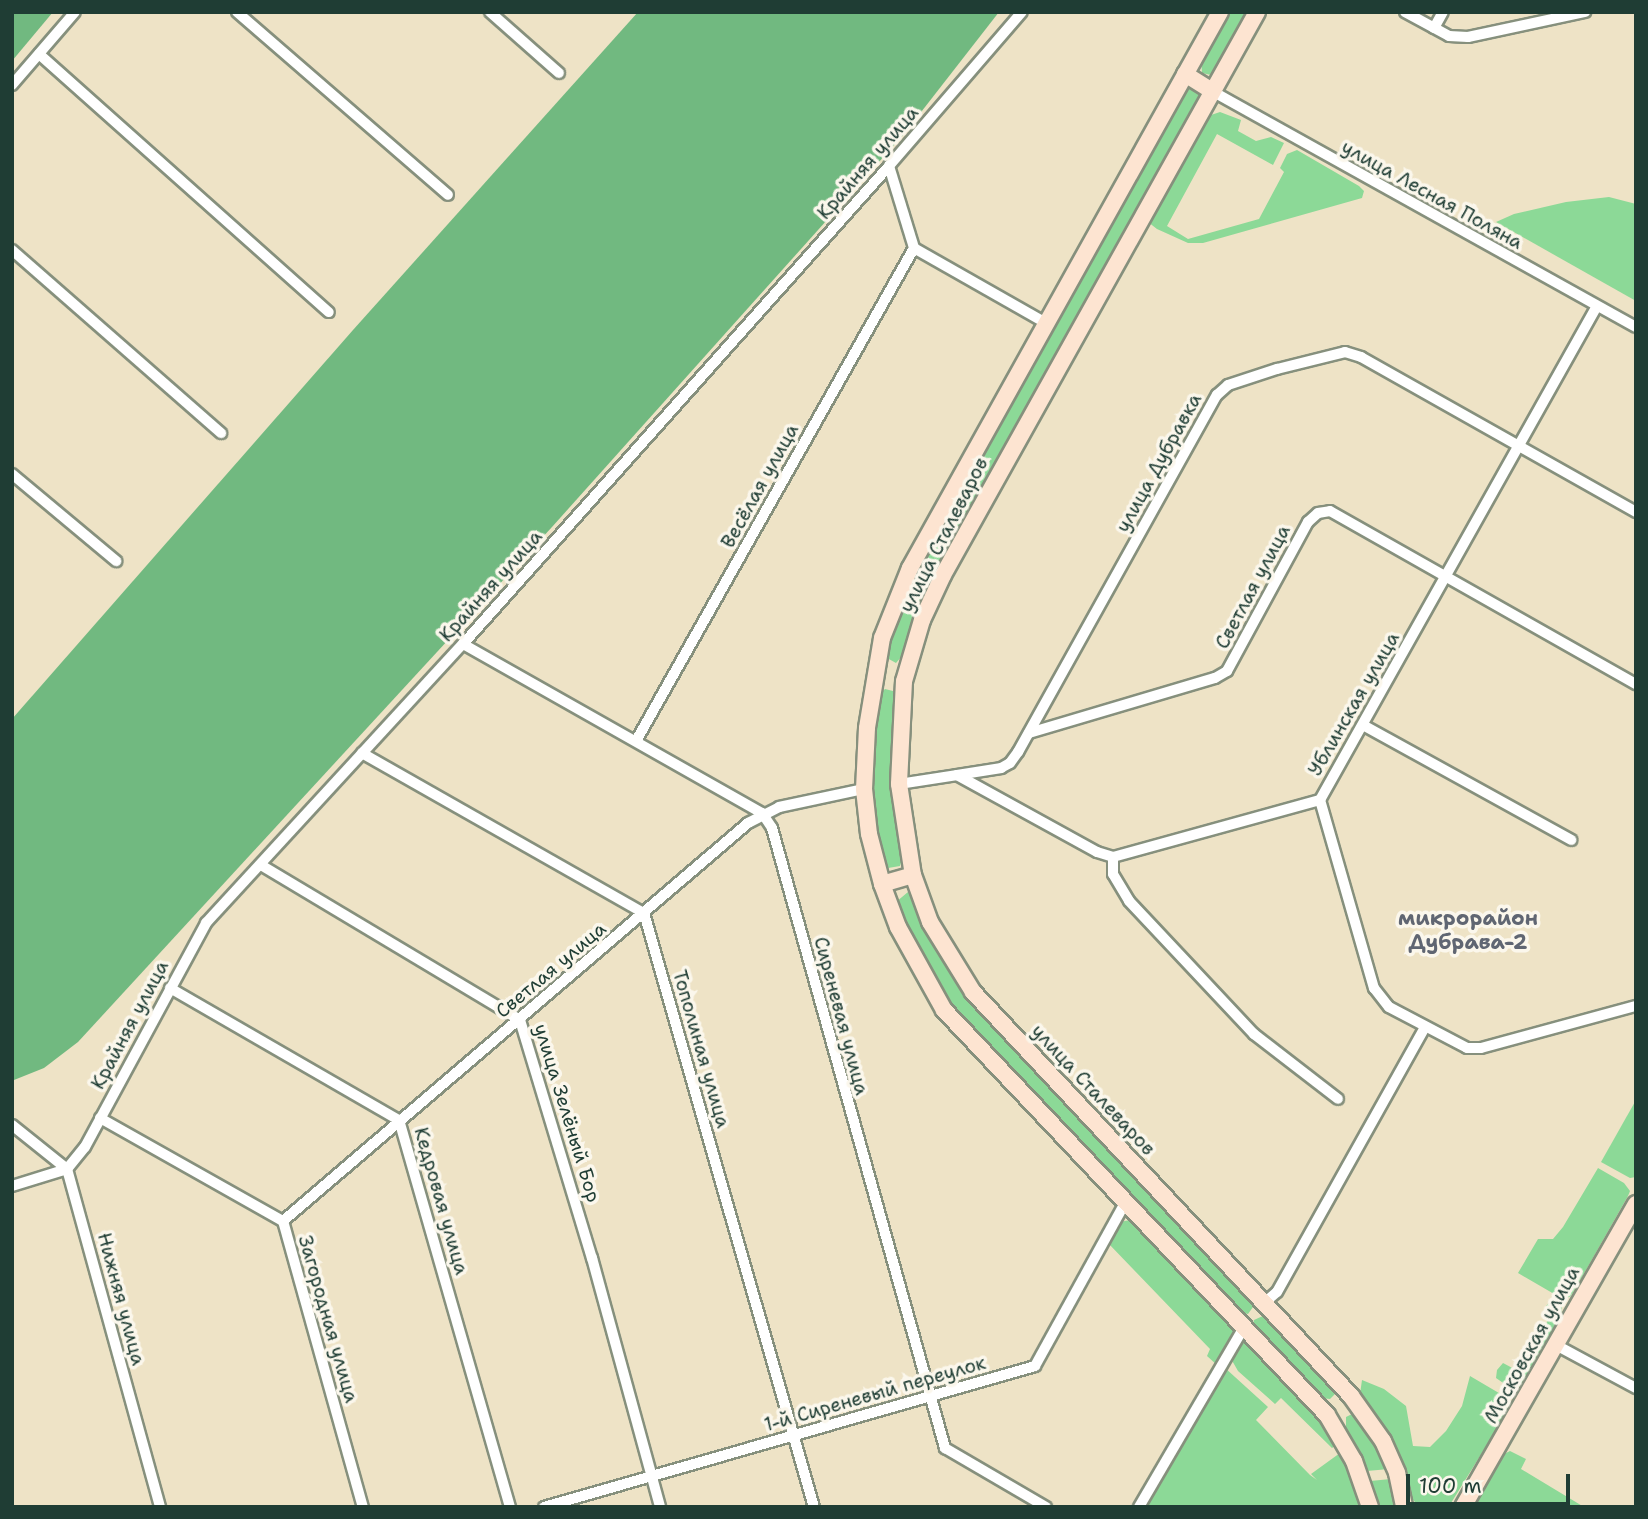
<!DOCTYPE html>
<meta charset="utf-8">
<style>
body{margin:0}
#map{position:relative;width:1648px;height:1519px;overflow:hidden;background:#eee3c6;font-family:"Shantell Sans",sans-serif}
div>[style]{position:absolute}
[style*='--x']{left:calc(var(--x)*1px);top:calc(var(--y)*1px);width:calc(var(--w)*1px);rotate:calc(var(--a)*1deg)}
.green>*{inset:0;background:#8cd997}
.forest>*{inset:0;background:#71b980}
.roads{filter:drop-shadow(2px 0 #86907d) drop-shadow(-2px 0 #86907d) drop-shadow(0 2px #86907d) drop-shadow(0 -2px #86907d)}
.street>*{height:10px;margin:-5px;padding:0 5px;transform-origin:5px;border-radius:5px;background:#fff}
.secondary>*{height:16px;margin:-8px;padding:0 8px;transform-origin:8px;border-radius:8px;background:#fde4d1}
span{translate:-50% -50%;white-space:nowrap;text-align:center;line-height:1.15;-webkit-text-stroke:7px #fbf7ec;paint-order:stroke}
.street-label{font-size:19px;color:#1f3d34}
.neighbourhood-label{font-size:21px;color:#606672;font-weight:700}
.frame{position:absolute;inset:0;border:14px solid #1f3d34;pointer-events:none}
.scale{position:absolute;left:1406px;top:1474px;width:164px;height:32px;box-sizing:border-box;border:4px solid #1f3d34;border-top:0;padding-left:9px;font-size:21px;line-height:24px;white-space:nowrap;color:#1f3d34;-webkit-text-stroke:5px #fbf7ec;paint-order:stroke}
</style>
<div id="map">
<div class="green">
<div style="clip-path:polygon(1227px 12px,1251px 12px,1217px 70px,1211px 75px,1202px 73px,1201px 58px)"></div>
<div style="clip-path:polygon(1192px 85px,1199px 90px,1199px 100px,917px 616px,902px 656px,896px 663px,887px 658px,886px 648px,913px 578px,1183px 91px)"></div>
<div style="clip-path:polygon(1220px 112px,1241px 120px,1238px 131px,1256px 141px,1271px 137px,1284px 143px,1273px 165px,1217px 134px,1167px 226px,1188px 239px,1259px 219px,1284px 172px,1280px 168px,1287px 154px,1297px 150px,1359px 186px,1364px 191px,1362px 198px,1203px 243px,1188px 243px,1157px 229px,1148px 222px,1208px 116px)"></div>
<div style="clip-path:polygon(1609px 197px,1636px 204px,1636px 301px,1496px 222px,1514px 214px,1566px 202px)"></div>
<div style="clip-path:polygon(885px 689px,893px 691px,896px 701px,892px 775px,903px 856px,900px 866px,888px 868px,882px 861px,877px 840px,872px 783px,876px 698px)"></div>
<div style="clip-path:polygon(908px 892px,915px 900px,925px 927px,1251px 1298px,1253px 1307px,1248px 1314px,1239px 1312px,952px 1008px,909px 936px,896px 902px)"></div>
<div style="clip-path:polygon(1636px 1100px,1636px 1177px,1630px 1178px,1601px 1162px)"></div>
<div style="clip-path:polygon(1598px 1168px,1624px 1183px,1630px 1191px,1628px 1196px,1573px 1293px,1570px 1297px,1561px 1298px,1518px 1273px,1538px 1239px,1553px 1239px,1563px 1227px)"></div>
<div style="clip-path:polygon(1130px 1220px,1235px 1330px,1217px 1365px,1207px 1356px,1210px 1349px,1108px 1243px,1120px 1222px)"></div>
<div style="clip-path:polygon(1550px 1302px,1562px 1305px,1561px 1315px,1522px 1386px,1512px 1389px,1496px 1378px,1497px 1370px,1503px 1363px,1518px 1371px,1550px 1317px,1546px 1306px)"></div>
<div style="clip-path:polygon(1265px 1315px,1334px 1386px,1335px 1394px,1330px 1399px,1321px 1398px,1252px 1327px,1254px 1320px)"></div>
<div style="clip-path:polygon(1243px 1341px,1250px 1343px,1327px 1425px,1336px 1445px,1332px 1448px,1281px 1398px,1275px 1404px,1238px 1371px,1230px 1357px)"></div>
<div style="clip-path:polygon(1224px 1367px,1268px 1407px,1256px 1420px,1310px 1475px,1317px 1480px,1311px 1474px,1340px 1453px,1346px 1457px,1359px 1496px,1359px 1507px,1145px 1507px)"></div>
<div style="clip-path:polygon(1470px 1376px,1504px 1396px,1508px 1401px,1506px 1414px,1451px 1503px,1446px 1507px,1420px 1507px,1412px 1499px,1402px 1463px,1390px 1439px,1360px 1394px,1362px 1380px,1384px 1389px,1406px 1406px,1413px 1446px,1430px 1447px,1446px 1431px,1462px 1406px)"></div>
<div style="clip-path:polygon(1352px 1414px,1362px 1419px,1389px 1469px,1367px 1471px,1346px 1428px,1346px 1417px)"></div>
<div style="clip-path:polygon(1510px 1451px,1526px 1459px,1521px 1469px,1584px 1507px,1472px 1507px,1504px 1454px)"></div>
<div style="clip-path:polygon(1391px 1479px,1396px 1507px,1377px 1507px,1370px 1481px)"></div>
</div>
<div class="forest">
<div style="clip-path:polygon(12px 12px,53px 12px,12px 61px)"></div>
<div style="clip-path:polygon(638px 12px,999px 12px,904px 134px,552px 527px,78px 1042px,44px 1068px,14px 1080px,12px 719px,353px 330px)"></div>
</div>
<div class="roads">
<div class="street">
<div style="--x:237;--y:12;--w:279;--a:40.9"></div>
<div style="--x:490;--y:12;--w:92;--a:41.5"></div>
<div style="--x:1405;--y:12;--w:50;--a:28.6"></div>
<div style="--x:1449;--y:36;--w:19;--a:3"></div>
<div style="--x:1468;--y:37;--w:120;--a:-12.1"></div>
<div style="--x:1434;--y:28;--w:18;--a:-61"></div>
<div style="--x:39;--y:54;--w:388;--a:41.7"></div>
<div style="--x:12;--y:85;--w:96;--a:-49.2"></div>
<div style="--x:1212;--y:91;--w:485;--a:29.1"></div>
<div style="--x:889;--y:166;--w:86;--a:73"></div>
<div style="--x:914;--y:248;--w:152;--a:29.6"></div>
<div style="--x:12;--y:250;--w:278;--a:41.2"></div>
<div style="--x:12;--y:474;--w:136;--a:39.9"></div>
<div style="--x:463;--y:644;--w:343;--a:29.5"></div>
<div style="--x:762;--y:813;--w:18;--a:56"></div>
<div style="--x:772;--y:828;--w:644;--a:74.41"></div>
<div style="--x:945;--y:1448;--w:117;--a:30.3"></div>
<div style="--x:1363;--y:725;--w:238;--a:28.9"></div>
<div style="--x:1029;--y:733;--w:194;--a:-16.5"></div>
<div style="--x:1215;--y:678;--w:14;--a:-30"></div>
<div style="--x:1227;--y:671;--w:170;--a:-61.5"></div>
<div style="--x:1308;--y:522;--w:13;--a:-42"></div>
<div style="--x:1318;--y:513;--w:12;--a:-9"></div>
<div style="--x:1330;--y:511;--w:352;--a:29.5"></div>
<div style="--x:636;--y:741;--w:566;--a:-60.58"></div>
<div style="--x:362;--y:753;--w:324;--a:29.6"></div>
<div style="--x:644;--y:913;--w:618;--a:74.03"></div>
<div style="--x:957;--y:775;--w:45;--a:-9"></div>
<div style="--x:1001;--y:768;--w:10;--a:-29"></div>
<div style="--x:1010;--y:763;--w:14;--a:-54"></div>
<div style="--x:1018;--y:752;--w:409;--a:-60.9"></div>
<div style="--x:1217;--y:395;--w:15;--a:-42"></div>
<div style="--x:1228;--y:385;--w:52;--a:-18.1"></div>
<div style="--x:1277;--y:369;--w:70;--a:-14"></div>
<div style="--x:1345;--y:352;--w:17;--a:17"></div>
<div style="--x:1361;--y:357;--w:316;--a:29.4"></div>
<div style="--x:899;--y:784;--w:59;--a:-8.8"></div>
<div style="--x:957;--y:775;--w:160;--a:28.8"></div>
<div style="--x:1097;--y:852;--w:17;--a:17"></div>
<div style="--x:1113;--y:857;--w:215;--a:-15.4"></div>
<div style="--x:1320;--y:800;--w:566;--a:-60.72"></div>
<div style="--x:1320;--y:800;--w:196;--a:74"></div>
<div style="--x:1374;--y:988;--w:24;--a:52"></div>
<div style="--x:1389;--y:1007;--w:88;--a:27.7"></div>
<div style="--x:1467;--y:1048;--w:14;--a:0"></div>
<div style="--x:1481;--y:1048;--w:161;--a:-15.2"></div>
<div style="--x:1113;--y:857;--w:17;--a:90"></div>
<div style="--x:1113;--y:874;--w:31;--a:59"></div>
<div style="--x:1129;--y:901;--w:183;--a:46.8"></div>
<div style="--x:1254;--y:1034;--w:106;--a:37.7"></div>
<div style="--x:261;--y:865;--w:302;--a:30.9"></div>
<div style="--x:520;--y:1020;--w:249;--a:73.2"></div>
<div style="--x:592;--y:1258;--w:258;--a:74.7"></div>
<div style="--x:170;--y:988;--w:264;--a:30"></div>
<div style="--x:399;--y:1120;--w:403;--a:74"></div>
<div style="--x:100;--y:1118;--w:210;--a:29.4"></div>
<div style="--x:283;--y:1221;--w:297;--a:74.4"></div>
<div style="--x:12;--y:1125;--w:70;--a:38.7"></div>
<div style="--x:67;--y:1169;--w:351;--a:74.6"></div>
<div style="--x:12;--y:1186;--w:58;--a:-17.2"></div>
<div style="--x:67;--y:1169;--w:28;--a:-51"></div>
<div style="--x:85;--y:1147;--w:255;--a:-61.6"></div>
<div style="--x:206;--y:923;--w:379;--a:-47.4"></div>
<div style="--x:463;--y:644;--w:640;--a:-48.29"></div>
<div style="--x:889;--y:166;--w:203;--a:-49.2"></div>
<div style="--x:283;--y:1221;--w:612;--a:-40.56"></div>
<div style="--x:748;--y:823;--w:35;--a:-27"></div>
<div style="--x:779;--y:807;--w:87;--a:-12"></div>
<div style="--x:1263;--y:1304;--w:18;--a:-41"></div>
<div style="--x:1277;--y:1292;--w:304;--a:-60.8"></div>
<div style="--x:1556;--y:1345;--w:91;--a:28.3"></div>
<div style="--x:544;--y:1507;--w:511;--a:-16.02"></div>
<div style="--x:1035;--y:1366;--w:188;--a:-61.1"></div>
<div style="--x:1139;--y:1507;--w:208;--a:-59.7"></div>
</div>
<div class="secondary">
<div style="--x:1220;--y:12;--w:637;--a:119.14"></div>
<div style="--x:910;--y:568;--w:75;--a:111.8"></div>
<div style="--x:882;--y:638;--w:91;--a:99.5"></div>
<div style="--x:867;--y:728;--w:61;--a:92.8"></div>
<div style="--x:864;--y:789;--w:45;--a:83.7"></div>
<div style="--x:869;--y:834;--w:52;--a:75.4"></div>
<div style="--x:882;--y:884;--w:46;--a:69.6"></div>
<div style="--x:898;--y:927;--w:95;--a:61"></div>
<div style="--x:944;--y:1010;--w:557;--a:46.6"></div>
<div style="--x:1327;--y:1415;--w:53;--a:59.6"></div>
<div style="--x:1354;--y:1461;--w:49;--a:70.8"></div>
<div style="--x:1257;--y:12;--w:645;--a:119.15"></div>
<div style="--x:943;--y:575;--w:50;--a:115"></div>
<div style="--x:922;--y:620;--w:64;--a:106.4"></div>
<div style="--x:904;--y:681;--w:103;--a:92.8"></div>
<div style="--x:899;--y:784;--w:92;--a:81.3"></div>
<div style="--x:913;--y:875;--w:50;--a:70.1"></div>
<div style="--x:930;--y:922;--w:82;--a:58.4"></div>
<div style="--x:973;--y:992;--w:553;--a:46.9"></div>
<div style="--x:1351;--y:1396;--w:55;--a:54.6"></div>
<div style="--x:1383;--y:1441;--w:35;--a:66"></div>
<div style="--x:1397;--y:1473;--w:35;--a:78"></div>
<div style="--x:1185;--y:74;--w:32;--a:32"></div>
<div style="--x:882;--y:884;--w:32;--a:-16"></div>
<div style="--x:1463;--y:1507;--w:349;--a:-60.3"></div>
</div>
</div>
<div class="street-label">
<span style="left:868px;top:163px;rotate:-49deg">Крайняя улица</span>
<span style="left:1432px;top:195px;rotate:29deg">улица Лесная Поляна</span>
<span style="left:1159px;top:463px;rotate:-61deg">улица Дубравка</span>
<span style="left:760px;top:486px;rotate:-61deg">Весёлая улица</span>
<span style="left:944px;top:535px;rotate:-63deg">улица Сталеваров</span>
<span style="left:491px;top:586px;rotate:-48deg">Крайняя улица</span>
<span style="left:1253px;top:587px;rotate:-62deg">Светлая улица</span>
<span style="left:1354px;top:704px;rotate:-60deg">Ублинская улица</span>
<span style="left:551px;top:970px;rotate:-40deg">Светлая улица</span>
<span style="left:841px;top:1016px;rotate:75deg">Сиреневая улица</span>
<span style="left:130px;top:1025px;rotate:-62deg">Крайняя улица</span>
<span style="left:701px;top:1049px;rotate:74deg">Тополиная улица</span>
<span style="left:1093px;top:1090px;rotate:47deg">улица Сталеваров</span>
<span style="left:567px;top:1113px;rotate:73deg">улица Зелёный Бор</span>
<span style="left:441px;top:1201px;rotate:74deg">Кедровая улица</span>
<span style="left:121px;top:1299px;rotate:75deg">Нижняя улица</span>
<span style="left:328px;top:1319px;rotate:74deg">Загородная улица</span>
<span style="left:1532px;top:1345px;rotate:-61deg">Московская улица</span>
<span style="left:875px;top:1394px;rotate:-16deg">1-й Сиреневый переулок</span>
</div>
<div class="neighbourhood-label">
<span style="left:1468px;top:930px">микрорайон<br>Дубрава-2</span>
</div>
<div class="frame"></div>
<div class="scale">100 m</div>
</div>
